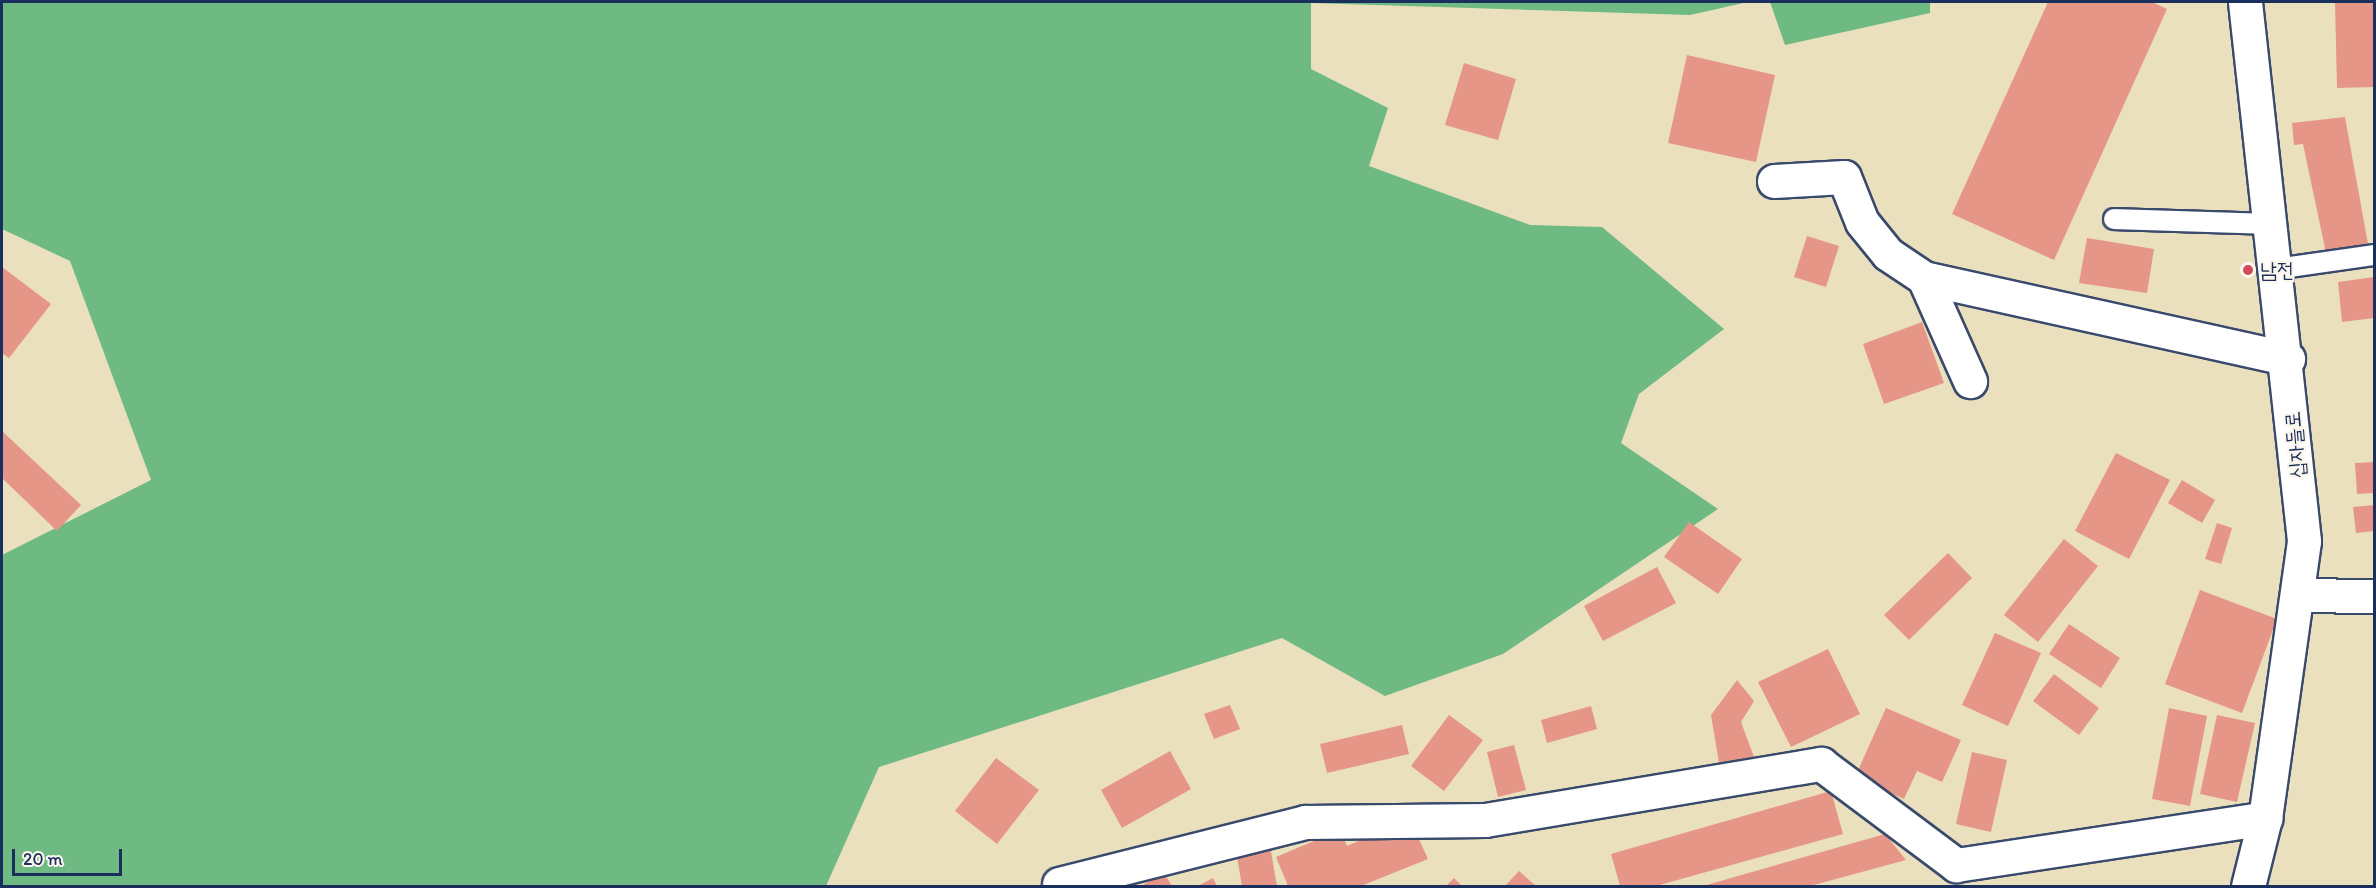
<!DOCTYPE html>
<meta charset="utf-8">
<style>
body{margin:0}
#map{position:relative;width:2376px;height:888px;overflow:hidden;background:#eae0be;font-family:Itim,"Poor Story",sans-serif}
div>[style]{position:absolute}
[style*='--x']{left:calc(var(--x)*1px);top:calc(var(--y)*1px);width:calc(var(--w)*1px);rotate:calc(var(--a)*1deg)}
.forest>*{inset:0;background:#6eba82}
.building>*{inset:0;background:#e69686}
.roads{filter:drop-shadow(2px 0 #3a4a6c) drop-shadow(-2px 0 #3a4a6c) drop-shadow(0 2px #3a4a6c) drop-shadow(0 -2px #3a4a6c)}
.service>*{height:20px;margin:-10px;padding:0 10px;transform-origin:10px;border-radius:10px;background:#fff}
.minor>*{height:33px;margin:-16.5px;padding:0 16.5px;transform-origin:16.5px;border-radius:16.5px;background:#fff}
.secondary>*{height:33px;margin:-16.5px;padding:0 16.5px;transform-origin:16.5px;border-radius:16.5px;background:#fff}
.dots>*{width:16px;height:16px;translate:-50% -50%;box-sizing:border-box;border:3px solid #fbf7ec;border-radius:50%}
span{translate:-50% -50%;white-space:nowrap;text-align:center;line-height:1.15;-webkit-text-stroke:4.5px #fbf7ec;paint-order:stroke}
.poi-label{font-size:21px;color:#1b2f5e}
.left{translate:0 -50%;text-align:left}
.street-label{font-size:21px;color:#1b2f5e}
.frame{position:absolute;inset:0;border:3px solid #1b2f5e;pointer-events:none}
.scale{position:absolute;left:12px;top:849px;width:110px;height:27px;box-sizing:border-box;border:3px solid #1b2f5e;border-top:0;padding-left:8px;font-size:18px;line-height:21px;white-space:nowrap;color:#1b2f5e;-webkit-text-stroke:4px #fbf7ec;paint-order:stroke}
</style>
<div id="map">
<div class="forest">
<div style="clip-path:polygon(2px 2px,1748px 2px,1690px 15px,1311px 3px,1311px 69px,1388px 108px,1369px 166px,1530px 225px,1602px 227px,1724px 329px,1639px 394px,1621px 443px,1718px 509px,1503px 654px,1385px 696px,1282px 638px,879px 767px,826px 886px,2px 886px,2px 555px,151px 480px,70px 261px,2px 229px)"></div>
<div style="clip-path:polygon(1770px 2px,1930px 2px,1930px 13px,1785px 45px)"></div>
</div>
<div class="building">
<div style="clip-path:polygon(2048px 2px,2152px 2px,2167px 9px,2054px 260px,1952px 214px)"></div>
<div style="clip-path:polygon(2335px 2px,2374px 2px,2373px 87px,2337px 88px)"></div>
<div style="clip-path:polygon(1687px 55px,1775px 75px,1756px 162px,1668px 143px)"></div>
<div style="clip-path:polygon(1464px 63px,1516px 79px,1498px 140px,1445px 125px)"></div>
<div style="clip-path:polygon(2345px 117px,2368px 244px,2326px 253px,2303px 144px,2294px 145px,2292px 123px)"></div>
<div style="clip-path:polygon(1807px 236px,1839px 246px,1826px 287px,1794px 277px)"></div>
<div style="clip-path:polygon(2087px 238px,2154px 249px,2147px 293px,2079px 283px)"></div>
<div style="clip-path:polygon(2px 267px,51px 304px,9px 358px,2px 353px)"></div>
<div style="clip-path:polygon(2374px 277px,2374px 318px,2342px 322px,2338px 282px)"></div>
<div style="clip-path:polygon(1922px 322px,1944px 383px,1884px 404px,1863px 344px)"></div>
<div style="clip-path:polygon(2px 431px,81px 505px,57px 531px,2px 478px)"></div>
<div style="clip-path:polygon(2116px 453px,2170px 480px,2129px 559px,2075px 531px)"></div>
<div style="clip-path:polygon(2374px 462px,2374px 493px,2357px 494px,2355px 463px)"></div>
<div style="clip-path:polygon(2182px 480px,2215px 500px,2202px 523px,2168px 503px)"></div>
<div style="clip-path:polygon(2374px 505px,2374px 531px,2356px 533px,2353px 507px)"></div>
<div style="clip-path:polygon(1689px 522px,1742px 559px,1718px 594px,1664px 557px)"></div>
<div style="clip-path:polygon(2217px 523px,2232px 528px,2221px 564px,2205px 559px)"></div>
<div style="clip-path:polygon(2064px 539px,2098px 566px,2038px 642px,2004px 615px)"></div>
<div style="clip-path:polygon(1948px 553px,1972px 578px,1909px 640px,1884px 615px)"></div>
<div style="clip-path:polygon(1657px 567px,1676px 603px,1603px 641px,1584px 606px)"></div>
<div style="clip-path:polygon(2200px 590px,2277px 619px,2242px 713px,2165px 684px)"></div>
<div style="clip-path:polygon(2069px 624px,2120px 658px,2101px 688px,2049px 654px)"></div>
<div style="clip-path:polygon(1995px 633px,2041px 653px,2008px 726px,1962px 705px)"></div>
<div style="clip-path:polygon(1828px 649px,1860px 714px,1791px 747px,1758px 682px)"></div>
<div style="clip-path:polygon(2054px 674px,2099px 708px,2079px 735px,2033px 701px)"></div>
<div style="clip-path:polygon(1737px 680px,1754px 701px,1741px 722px,1754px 757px,1719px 763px,1711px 715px)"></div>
<div style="clip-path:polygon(1230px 705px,1240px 729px,1214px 739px,1204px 714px)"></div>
<div style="clip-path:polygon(1591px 706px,1597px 729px,1547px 743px,1541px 720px)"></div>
<div style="clip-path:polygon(1886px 708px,1961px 740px,1942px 782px,1917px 771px,1904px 799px,1855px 777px)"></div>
<div style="clip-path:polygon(2169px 708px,2207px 716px,2190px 806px,2152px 799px)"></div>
<div style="clip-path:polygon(1449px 715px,1483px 740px,1444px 791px,1411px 766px)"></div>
<div style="clip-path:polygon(2217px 715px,2255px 723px,2237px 802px,2200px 794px)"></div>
<div style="clip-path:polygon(1402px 725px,1409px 754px,1327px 773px,1320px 744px)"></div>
<div style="clip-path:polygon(1514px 745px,1526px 790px,1498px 797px,1487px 752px)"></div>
<div style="clip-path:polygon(1170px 751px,1191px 789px,1122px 828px,1101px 790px)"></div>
<div style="clip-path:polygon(1972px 752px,2007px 760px,1991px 832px,1956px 824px)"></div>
<div style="clip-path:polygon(996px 758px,1039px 790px,997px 844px,955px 811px)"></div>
<div style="clip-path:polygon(1831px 791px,1843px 834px,1656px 886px,1620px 886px,1611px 854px)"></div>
<div style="clip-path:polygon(1340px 830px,1347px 846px,1379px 832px,1418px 837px,1428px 859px,1361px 886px,1288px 886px,1276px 857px)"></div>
<div style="clip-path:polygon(1885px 834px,1906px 860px,1810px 886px,1703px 886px)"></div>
<div style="clip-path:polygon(1270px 846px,1277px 886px,1242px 886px,1236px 851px)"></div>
<div style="clip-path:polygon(1519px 871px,1536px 886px,1505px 886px)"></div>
<div style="clip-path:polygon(1164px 873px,1172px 886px,1141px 886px)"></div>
<div style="clip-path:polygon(1213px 878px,1217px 886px,1198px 886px)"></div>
<div style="clip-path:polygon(1454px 878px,1462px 886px,1446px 886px)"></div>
</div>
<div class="roads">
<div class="service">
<div style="--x:2114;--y:219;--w:156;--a:1.8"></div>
<div style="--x:2276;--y:269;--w:99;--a:-8.1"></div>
</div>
<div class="minor">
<div style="--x:1774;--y:181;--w:70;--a:-3.3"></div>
<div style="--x:1844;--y:177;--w:48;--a:68.2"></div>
<div style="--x:1862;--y:222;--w:41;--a:50.9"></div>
<div style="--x:1888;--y:254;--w:43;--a:33.7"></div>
<div style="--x:1924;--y:278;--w:373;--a:12.5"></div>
<div style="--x:1924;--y:278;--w:113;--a:65.9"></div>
<div style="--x:2299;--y:595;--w:75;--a:0.8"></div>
<div style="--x:1059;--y:884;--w:254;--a:-14.1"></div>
<div style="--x:1305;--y:822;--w:180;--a:-0.6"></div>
<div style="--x:1485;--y:820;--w:341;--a:-9.5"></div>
<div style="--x:1821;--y:764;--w:169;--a:36.8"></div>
<div style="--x:1956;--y:865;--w:313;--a:-8.6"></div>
</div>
<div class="secondary">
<div style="--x:2245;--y:2;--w:542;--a:83.75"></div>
<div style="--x:2304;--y:541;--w:280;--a:98"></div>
<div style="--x:2265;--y:818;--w:70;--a:104"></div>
</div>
</div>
<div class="dots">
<div style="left:2248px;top:270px;background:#d1495b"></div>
</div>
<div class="poi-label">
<span class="left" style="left:2260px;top:270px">남전</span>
</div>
<div class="street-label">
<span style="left:2295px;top:445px;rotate:-95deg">십자들로</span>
</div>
<div class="frame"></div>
<div class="scale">20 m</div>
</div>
